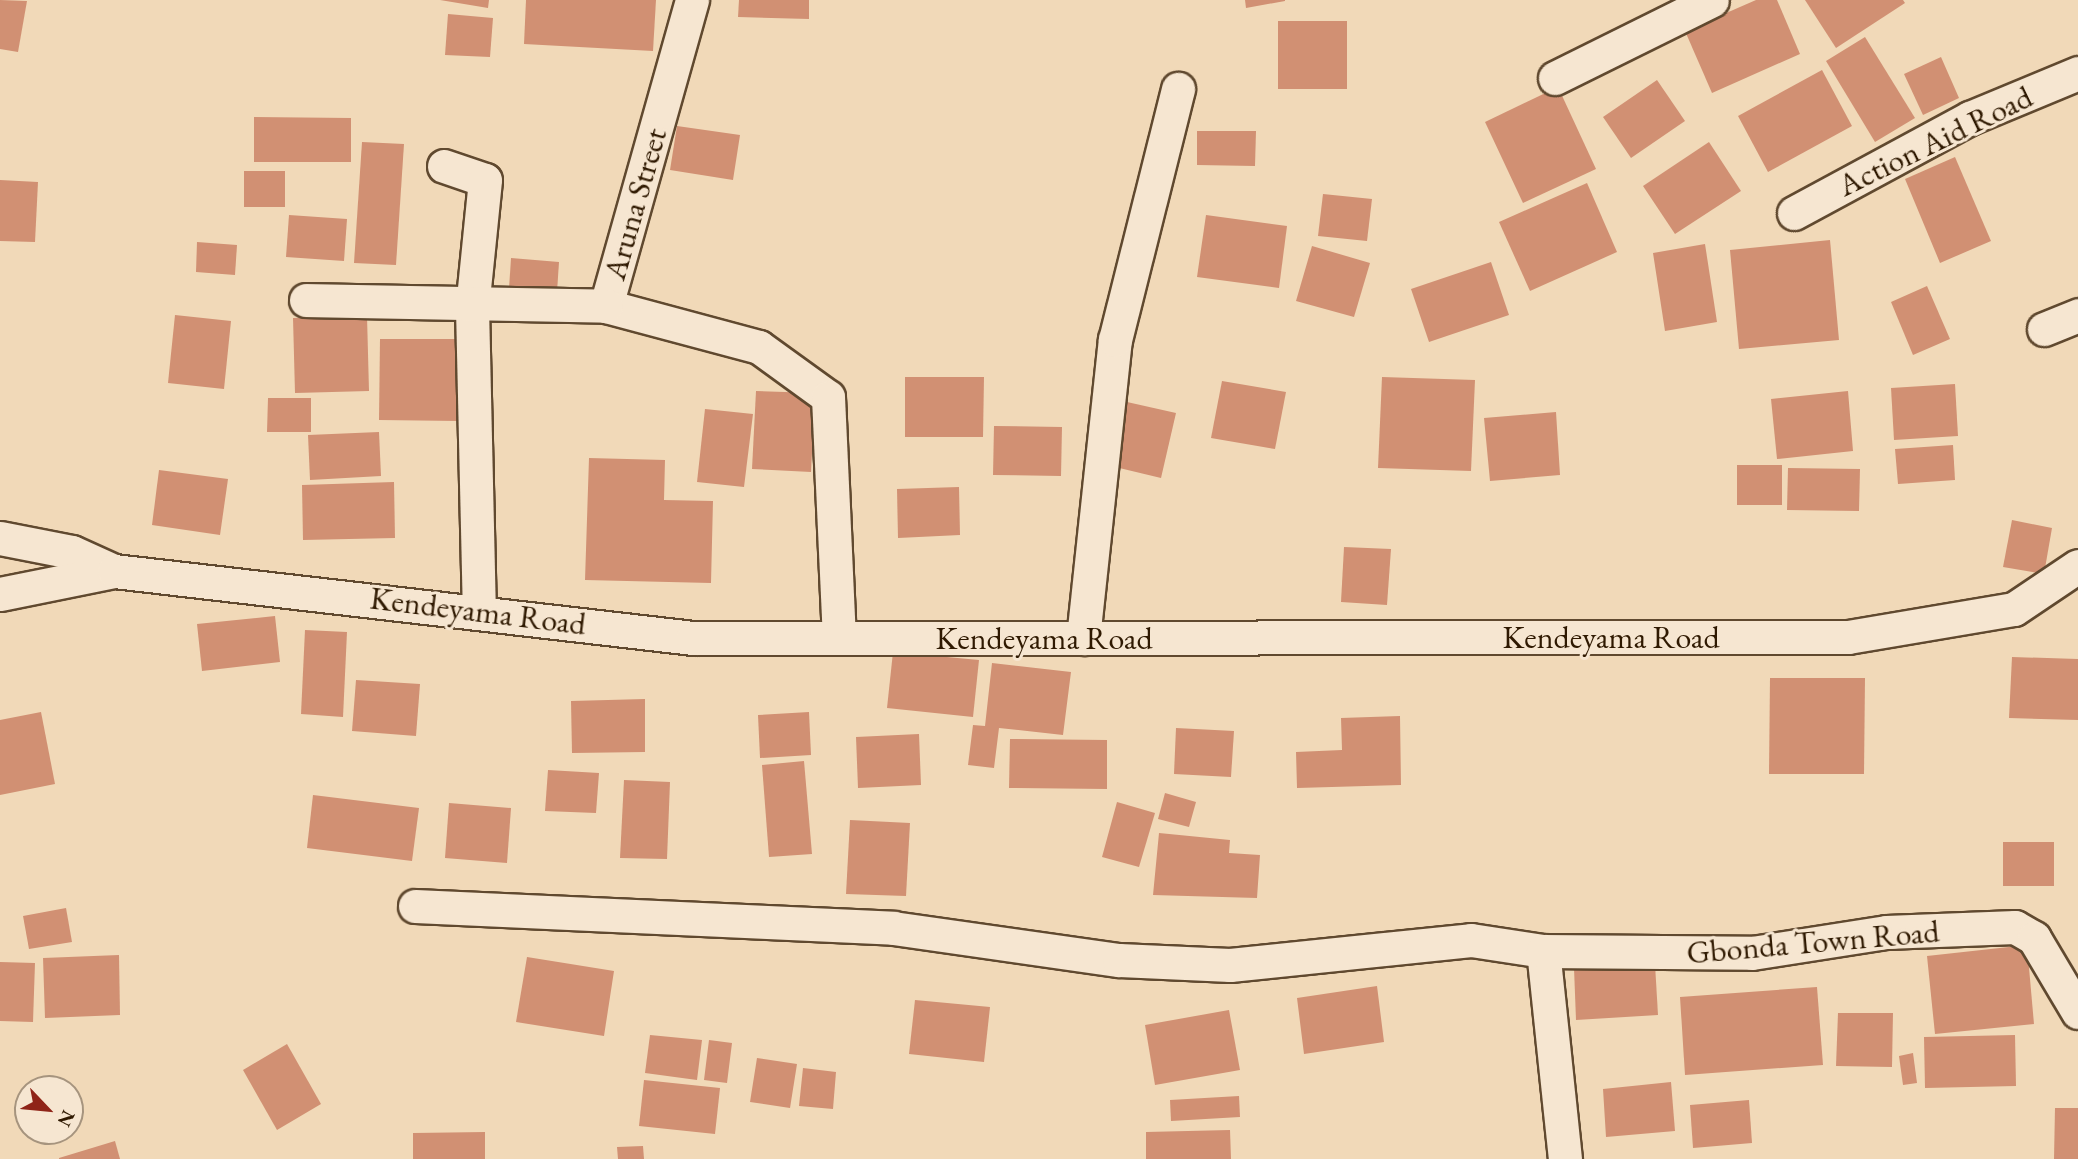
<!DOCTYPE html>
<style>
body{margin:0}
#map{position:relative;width:2078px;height:1159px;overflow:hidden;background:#f1d9b8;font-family:"EB Garamond",serif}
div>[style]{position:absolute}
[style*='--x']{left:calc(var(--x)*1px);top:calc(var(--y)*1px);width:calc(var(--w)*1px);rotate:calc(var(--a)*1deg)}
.building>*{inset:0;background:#d19073}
.roads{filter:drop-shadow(2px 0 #60492f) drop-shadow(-2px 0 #60492f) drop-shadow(0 2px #60492f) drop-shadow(0 -2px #60492f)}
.street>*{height:33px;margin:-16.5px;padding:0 16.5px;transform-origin:16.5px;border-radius:16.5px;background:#f6e6d1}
span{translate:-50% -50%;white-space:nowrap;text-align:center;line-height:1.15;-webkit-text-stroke:6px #f6e6d1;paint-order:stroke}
.street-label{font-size:32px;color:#2f1901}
.north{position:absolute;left:14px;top:1075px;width:70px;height:70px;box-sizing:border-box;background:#f6e6d1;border:2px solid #a6947e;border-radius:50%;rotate:116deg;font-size:19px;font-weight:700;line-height:28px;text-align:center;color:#2f1901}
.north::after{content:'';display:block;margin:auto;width:24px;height:32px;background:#8f2418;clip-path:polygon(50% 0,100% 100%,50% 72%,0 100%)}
</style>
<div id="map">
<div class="building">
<div style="clip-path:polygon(0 0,27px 1px,18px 52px,0 49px)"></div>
<div style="clip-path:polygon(440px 0,489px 0,488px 8px)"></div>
<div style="clip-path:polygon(526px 0,656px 0,653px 51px,524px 44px)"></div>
<div style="clip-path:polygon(739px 0,809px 0,809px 19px,738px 17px)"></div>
<div style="clip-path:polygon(1245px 0,1285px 0,1285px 1px,1246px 8px)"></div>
<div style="clip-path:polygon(1756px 0,1777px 0,1800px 54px,1712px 93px,1685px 31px)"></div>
<div style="clip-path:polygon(1805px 0,1903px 0,1905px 3px,1836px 48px)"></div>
<div style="clip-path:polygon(448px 14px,493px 18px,490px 57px,445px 55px)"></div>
<div style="clip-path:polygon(1278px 21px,1347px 21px,1347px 89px,1278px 89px)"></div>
<div style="clip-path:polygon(1865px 37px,1915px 118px,1875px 142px,1826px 61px)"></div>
<div style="clip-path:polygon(1941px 57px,1959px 98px,1923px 115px,1904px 74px)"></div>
<div style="clip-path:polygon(1822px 70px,1852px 126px,1768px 172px,1738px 116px)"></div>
<div style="clip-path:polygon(1657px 80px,1685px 121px,1631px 158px,1603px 117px)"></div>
<div style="clip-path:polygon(1558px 87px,1596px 169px,1523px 203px,1485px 122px)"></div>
<div style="clip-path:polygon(254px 117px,351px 118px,351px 162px,254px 162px)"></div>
<div style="clip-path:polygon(677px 126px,740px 135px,733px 180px,670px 170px)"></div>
<div style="clip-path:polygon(1197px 131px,1256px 131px,1255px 166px,1197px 165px)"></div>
<div style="clip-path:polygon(362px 142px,404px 144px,396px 265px,354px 263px)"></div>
<div style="clip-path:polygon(1709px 142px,1741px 191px,1675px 234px,1643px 186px)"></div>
<div style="clip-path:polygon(1955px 157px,1991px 241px,1940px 263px,1905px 179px)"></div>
<div style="clip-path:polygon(244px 171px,285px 171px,285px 207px,244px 207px)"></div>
<div style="clip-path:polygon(0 180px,38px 182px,35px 242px,0 241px)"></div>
<div style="clip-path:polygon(1587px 183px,1617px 252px,1530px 291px,1499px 222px)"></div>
<div style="clip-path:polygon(1323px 194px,1372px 199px,1367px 241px,1318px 236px)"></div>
<div style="clip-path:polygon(289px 215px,347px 219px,344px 261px,286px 257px)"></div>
<div style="clip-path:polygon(1206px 215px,1287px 226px,1279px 288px,1197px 277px)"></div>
<div style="clip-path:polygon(1830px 240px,1839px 340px,1739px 349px,1730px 250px)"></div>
<div style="clip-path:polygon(197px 242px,237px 245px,235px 275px,196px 272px)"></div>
<div style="clip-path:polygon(1705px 244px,1717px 322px,1665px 331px,1653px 253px)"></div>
<div style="clip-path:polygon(1312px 246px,1370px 263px,1354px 317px,1296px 301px)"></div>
<div style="clip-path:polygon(511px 258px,559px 262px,557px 292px,509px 289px)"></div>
<div style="clip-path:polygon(1491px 262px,1509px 315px,1429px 342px,1411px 289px)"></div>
<div style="clip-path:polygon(1927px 286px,1950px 339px,1913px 355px,1891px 302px)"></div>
<div style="clip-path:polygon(175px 315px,231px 321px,224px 389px,168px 383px)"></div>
<div style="clip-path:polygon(367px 316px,369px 391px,295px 393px,293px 318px)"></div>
<div style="clip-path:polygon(380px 339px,460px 339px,459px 421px,379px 420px)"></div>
<div style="clip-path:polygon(905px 377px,984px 377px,983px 437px,905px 437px)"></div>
<div style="clip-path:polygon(1382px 377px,1475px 380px,1471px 471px,1378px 468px)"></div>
<div style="clip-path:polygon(1222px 381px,1286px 392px,1275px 449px,1211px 438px)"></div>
<div style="clip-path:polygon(1955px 384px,1958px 436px,1894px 440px,1891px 388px)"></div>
<div style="clip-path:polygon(756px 391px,815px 393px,811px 472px,752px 469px)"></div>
<div style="clip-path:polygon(1848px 391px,1853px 451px,1777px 459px,1771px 399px)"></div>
<div style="clip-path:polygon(268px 398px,311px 398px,311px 432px,267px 432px)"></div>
<div style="clip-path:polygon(1127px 402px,1176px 413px,1161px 478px,1111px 466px)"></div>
<div style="clip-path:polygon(705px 409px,753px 414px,744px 487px,697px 482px)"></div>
<div style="clip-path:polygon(1556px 412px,1560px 475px,1490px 481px,1484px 418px)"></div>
<div style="clip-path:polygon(994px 426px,1062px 427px,1061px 476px,993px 475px)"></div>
<div style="clip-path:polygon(379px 432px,381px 476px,310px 480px,308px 435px)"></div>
<div style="clip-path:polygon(1953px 445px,1955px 480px,1898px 484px,1895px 449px)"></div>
<div style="clip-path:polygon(589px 458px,665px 460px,664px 500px,713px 501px,711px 583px,585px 580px)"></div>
<div style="clip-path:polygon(1737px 465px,1782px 465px,1782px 505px,1737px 505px)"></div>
<div style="clip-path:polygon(1788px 468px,1860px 469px,1859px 511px,1787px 510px)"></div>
<div style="clip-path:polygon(159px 470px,228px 479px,220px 535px,152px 525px)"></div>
<div style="clip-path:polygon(394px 482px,395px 538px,303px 540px,302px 485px)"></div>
<div style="clip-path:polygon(959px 487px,960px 535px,898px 538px,897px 489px)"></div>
<div style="clip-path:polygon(2012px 520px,2052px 528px,2044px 574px,2003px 567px)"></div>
<div style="clip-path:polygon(1344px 547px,1391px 549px,1387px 605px,1341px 602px)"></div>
<div style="clip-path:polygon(275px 616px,280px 662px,202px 671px,197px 624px)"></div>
<div style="clip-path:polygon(305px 630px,347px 632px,343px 717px,301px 714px)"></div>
<div style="clip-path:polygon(893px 652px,979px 660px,973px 717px,887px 708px)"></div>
<div style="clip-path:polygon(2012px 657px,2078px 659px,2078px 720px,2009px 718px)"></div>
<div style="clip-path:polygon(992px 663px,1071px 672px,1063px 735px,999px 728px,994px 768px,968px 765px,973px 725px,985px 726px)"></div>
<div style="clip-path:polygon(1770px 678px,1865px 678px,1864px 774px,1769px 774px)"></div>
<div style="clip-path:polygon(356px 680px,420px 684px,416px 736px,352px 731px)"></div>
<div style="clip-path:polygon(645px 699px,645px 752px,572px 753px,571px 701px)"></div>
<div style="clip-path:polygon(41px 712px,55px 784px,0 795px,0 720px)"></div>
<div style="clip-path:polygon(809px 712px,811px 755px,760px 758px,758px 715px)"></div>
<div style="clip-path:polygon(1400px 716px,1401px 785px,1297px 788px,1296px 752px,1342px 750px,1341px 718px)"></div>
<div style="clip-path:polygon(1176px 728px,1234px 731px,1231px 777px,1174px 774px)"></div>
<div style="clip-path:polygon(919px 734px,921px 785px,858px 788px,856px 737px)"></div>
<div style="clip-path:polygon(1010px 739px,1107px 740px,1107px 789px,1009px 788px)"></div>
<div style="clip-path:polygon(804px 761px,812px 854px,769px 857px,762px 765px)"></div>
<div style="clip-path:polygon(548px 770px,599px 773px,596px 813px,545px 811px)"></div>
<div style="clip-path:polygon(624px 780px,670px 782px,667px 859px,620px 858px)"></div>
<div style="clip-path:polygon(1165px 793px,1196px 802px,1189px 827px,1158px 819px)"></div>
<div style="clip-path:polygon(313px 795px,419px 808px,412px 861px,307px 848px)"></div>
<div style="clip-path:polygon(1117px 802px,1155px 813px,1139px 867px,1102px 857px)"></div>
<div style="clip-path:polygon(449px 803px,511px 808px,507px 863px,445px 858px)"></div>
<div style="clip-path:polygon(850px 820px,910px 823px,906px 896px,846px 894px)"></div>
<div style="clip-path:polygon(1159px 833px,1230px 840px,1229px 853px,1260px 855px,1257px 898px,1153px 895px)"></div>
<div style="clip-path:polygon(2003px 842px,2054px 842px,2054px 886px,2003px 886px)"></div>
<div style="clip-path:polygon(66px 908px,72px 942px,29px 949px,23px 916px)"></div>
<div style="clip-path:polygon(2027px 945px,2034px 1024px,1935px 1034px,1927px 956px)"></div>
<div style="clip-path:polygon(119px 955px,120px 1015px,45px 1018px,43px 958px)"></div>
<div style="clip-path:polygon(527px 957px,614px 971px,604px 1036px,516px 1022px)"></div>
<div style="clip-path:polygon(0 962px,35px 963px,33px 1022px,0 1021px)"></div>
<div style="clip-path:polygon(1655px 964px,1658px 1015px,1576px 1020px,1574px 968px)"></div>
<div style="clip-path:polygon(1377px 986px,1384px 1042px,1304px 1054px,1297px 998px)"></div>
<div style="clip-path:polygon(1817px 987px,1823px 1065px,1685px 1075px,1680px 997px)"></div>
<div style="clip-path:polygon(915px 1000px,990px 1007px,984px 1062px,909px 1054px)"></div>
<div style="clip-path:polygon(1229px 1010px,1240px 1070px,1155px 1085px,1145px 1025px)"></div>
<div style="clip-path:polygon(1838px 1013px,1893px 1013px,1892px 1067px,1836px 1066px)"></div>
<div style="clip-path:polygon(650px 1035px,702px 1040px,697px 1080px,645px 1073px)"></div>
<div style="clip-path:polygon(2015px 1035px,2016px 1086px,1925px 1088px,1924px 1037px)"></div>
<div style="clip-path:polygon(709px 1040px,732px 1043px,727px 1083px,704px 1080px)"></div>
<div style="clip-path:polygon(287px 1044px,321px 1104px,277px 1130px,243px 1070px)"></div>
<div style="clip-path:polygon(1913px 1053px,1917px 1083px,1903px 1085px,1899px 1056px)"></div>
<div style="clip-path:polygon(757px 1058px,797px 1064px,790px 1108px,750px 1102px)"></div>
<div style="clip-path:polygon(803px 1068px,836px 1072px,833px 1109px,799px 1106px)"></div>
<div style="clip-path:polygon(644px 1080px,720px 1088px,715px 1134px,639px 1126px)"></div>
<div style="clip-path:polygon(1671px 1082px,1675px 1131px,1606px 1137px,1603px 1089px)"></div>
<div style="clip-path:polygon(1239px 1096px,1240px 1117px,1171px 1121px,1170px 1100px)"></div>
<div style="clip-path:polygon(1749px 1100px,1752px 1143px,1693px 1148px,1690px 1105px)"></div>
<div style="clip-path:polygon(2055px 1108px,2078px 1108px,2078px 1159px,2054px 1159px)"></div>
<div style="clip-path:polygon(1230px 1130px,1231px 1159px,1146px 1159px,1146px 1132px)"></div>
<div style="clip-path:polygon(485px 1132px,485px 1159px,413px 1159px,413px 1133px)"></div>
<div style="clip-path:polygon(115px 1141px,120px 1159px,59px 1159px,59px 1158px)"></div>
<div style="clip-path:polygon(643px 1146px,644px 1159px,618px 1159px,617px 1147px)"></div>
</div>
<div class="roads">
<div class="street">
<div style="--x:692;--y:0;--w:318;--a:105.7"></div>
<div style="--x:606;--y:306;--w:158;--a:15"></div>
<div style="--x:759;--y:347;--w:85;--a:35.9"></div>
<div style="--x:828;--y:397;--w:241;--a:87.4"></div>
<div style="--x:1555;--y:78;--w:175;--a:-26.4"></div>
<div style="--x:444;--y:166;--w:43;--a:18.9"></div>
<div style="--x:485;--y:180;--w:128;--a:95.8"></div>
<div style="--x:472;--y:307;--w:303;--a:88.7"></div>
<div style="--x:1794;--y:213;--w:200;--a:-28.4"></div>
<div style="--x:1970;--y:118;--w:117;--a:-22.6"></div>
<div style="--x:306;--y:300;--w:300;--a:1.1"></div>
<div style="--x:2044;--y:329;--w:37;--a:-22"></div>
<div style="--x:0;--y:538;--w:73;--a:11"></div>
<div style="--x:72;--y:552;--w:46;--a:24.3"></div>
<div style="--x:0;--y:594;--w:116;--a:-11.4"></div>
<div style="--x:114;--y:571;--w:583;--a:6.6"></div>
<div style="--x:693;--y:638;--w:1155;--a:-0.05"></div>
<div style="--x:1848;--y:637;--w:168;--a:-9.6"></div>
<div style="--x:2014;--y:609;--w:77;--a:-33.9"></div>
<div style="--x:1083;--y:638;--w:300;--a:-83.9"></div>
<div style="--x:1115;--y:340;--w:259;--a:-75.9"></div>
<div style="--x:415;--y:906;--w:479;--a:2.6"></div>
<div style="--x:893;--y:928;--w:228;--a:8.1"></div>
<div style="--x:1119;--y:960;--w:111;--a:2.6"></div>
<div style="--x:1230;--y:965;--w:242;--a:-5.9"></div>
<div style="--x:1471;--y:940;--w:73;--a:8.7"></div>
<div style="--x:1565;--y:1159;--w:209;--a:-96"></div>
<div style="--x:1543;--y:951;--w:209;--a:0.5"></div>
<div style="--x:1752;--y:953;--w:136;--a:-8.9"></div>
<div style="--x:1886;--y:932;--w:129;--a:-2.2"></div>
<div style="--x:2015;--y:927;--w:22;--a:30"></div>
<div style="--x:2034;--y:938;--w:86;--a:59.3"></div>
</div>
</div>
<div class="street-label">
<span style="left:1935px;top:141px;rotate:-26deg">Action Aid Road</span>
<span style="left:635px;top:204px;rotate:-74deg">Aruna Street</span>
<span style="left:478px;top:611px;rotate:7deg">Kendeyama Road</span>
<span style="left:1611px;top:637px">Kendeyama Road</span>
<span style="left:1044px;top:638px">Kendeyama Road</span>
<span style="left:1813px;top:942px;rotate:-5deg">Gbonda Town Road</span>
</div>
<div class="north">N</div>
</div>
